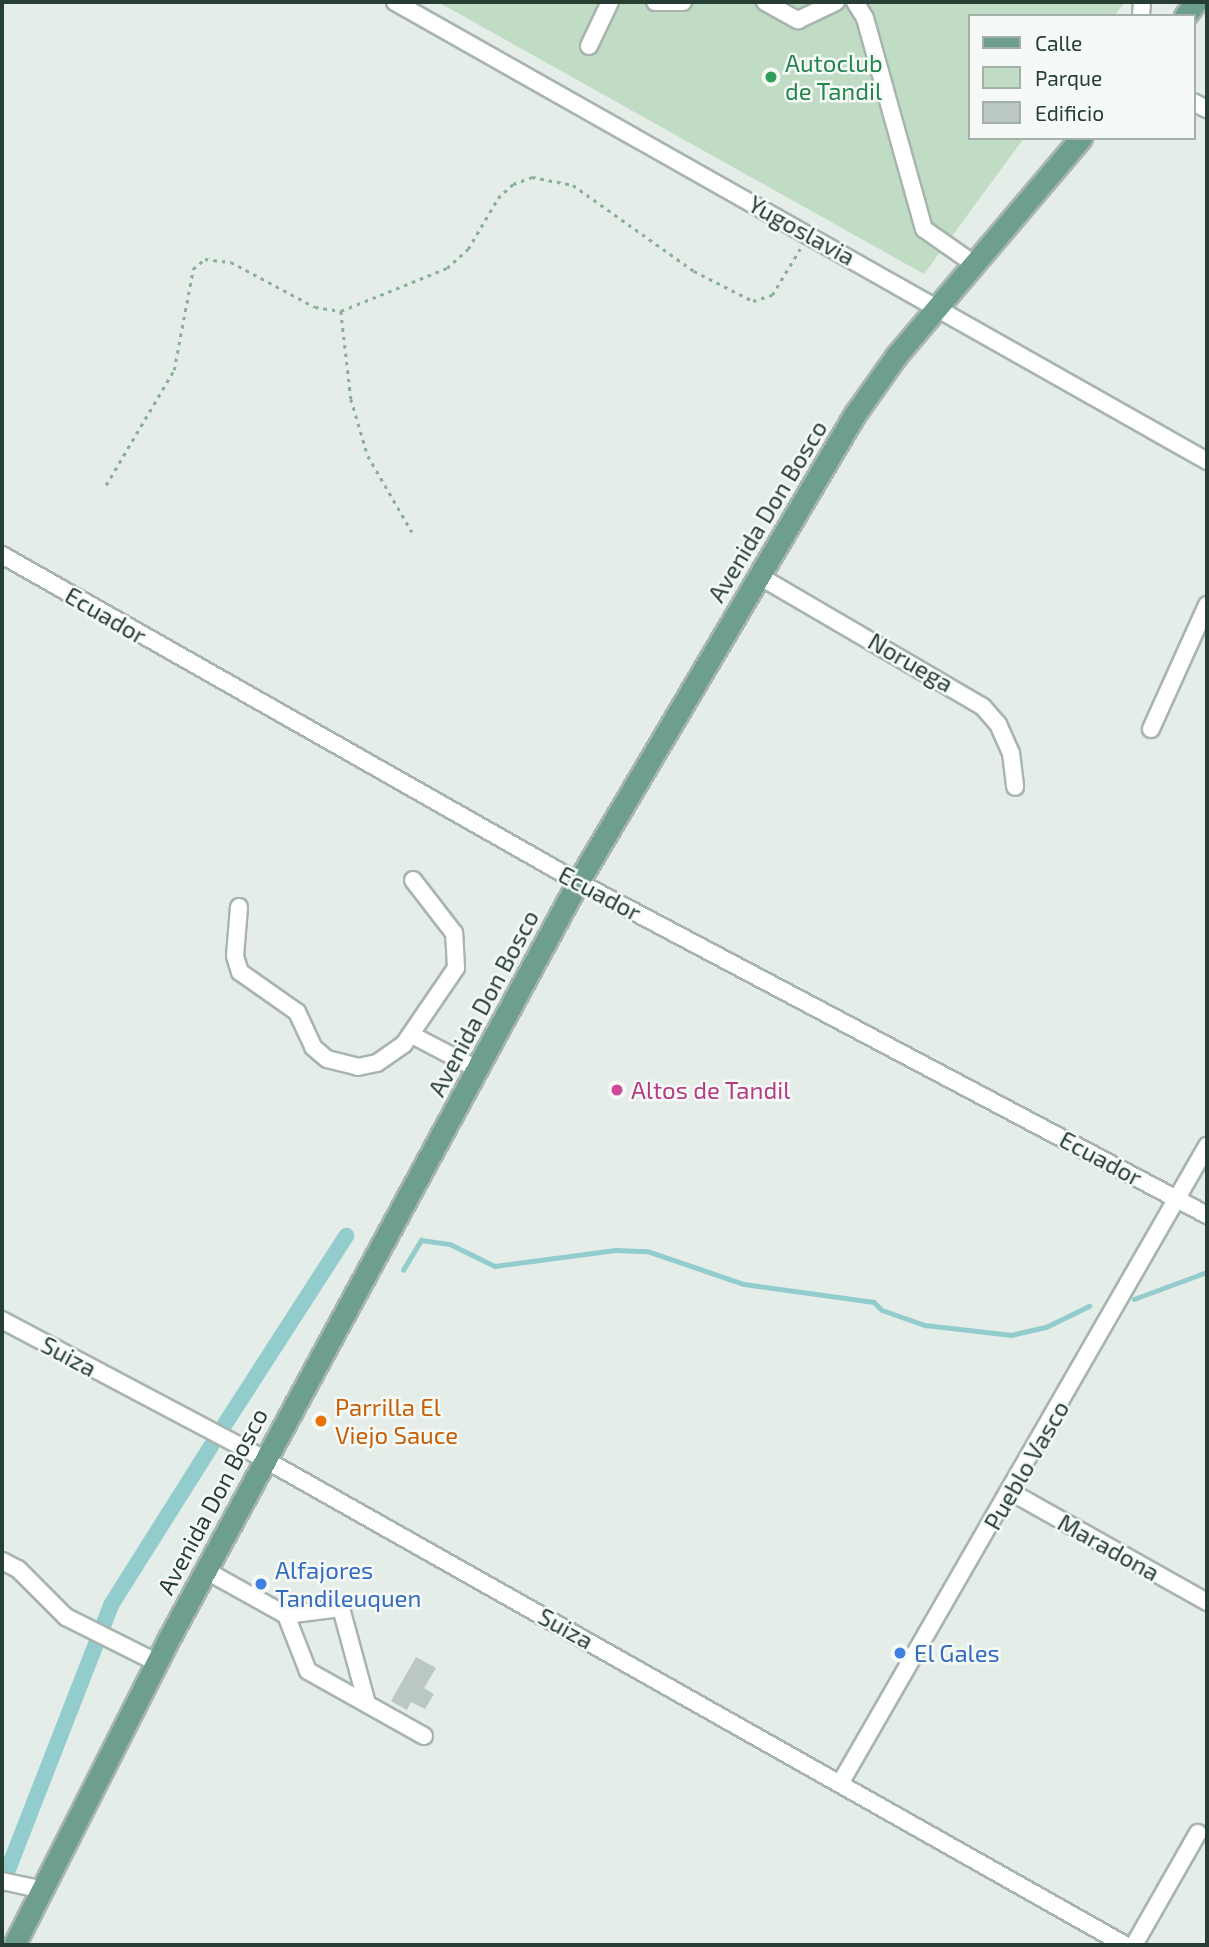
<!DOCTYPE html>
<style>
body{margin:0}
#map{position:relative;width:1209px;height:1947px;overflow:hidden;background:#e5ede9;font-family:"Exo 2",sans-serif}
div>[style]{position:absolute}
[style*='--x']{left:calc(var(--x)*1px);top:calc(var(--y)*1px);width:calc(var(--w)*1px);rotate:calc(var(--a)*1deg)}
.green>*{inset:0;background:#c0dcc4}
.stream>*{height:4.5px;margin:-2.25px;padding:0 2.25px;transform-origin:2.25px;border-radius:2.25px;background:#92cccd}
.canal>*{height:16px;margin:-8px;padding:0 8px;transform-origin:8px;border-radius:8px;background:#92cccd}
.building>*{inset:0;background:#bbc8c1}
.path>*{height:2.5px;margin-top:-1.25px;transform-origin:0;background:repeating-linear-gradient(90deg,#88ae9d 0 3.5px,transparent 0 8.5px)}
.roads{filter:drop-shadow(2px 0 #a8b5af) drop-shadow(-2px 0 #a8b5af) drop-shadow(0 2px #a8b5af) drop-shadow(0 -2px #a8b5af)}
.minor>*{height:16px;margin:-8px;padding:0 8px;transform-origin:8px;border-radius:8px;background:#fff}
.major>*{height:21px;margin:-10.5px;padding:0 10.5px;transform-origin:10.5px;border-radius:10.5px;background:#6d9f8c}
.dots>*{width:19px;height:19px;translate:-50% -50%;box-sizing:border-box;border:4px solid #f6faf7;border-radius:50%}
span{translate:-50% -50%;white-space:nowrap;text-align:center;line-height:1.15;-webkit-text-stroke:5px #f6faf7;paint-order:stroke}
.leisure-label{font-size:24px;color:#27864d}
.left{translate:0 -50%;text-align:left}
.street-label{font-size:24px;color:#263e34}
.hotel-label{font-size:24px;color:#b23c85}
.food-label{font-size:24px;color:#c56008}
.shop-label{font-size:24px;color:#366cbe}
.frame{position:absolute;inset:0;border:4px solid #263e34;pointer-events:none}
.legend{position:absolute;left:968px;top:14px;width:228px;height:126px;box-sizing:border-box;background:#f6faf7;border:2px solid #a3afa9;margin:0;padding:9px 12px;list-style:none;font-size:21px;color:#263e34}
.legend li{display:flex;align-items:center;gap:14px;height:35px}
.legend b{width:35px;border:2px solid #a3afa9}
</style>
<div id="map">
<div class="green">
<div style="clip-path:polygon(438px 2px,1125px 2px,1114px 16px,969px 16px,969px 138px,1024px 138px,924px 274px)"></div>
</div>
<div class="stream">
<div style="--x:403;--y:1270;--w:35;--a:-59"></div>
<div style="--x:421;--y:1240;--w:29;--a:8"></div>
<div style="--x:450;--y:1244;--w:50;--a:26.1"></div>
<div style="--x:495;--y:1266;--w:121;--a:-7.6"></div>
<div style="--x:615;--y:1250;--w:32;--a:2"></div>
<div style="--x:647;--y:1251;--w:102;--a:18.8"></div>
<div style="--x:744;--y:1284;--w:131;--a:7.9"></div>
<div style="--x:874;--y:1302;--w:11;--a:45"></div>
<div style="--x:882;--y:1310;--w:46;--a:19.2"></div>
<div style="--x:925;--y:1325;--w:87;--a:6.6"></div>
<div style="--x:1011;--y:1335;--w:36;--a:-13"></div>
<div style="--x:1046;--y:1327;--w:48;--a:-26"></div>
<div style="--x:1134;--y:1299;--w:78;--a:-20.3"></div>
</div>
<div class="canal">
<div style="--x:225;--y:1424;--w:224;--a:-57.2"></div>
<div style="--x:2;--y:1885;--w:300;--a:-68.7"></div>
<div style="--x:111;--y:1605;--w:188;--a:-57.8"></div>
</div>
<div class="building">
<div style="clip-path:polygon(416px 1657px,436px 1668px,424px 1688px,434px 1694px,425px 1709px,411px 1702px,407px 1710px,391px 1701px)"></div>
</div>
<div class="path">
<div style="--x:341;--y:311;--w:89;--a:83.5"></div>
<div style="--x:351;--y:399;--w:59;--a:73.4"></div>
<div style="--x:368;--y:456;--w:88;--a:59.9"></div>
<div style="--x:106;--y:485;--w:134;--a:-59.4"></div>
<div style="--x:174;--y:370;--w:103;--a:-79.3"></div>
<div style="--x:193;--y:269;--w:16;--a:-40"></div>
<div style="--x:205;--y:259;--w:26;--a:7"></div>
<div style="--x:231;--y:262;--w:95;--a:28.2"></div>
<div style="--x:315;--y:307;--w:26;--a:9"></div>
<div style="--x:341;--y:311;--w:114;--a:-22.1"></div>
<div style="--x:447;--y:268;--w:28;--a:-42"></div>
<div style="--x:468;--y:249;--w:59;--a:-59.5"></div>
<div style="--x:498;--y:198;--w:21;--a:-43"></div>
<div style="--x:513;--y:184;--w:20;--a:-20"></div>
<div style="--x:532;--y:177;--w:42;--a:11"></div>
<div style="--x:573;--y:185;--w:148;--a:35.4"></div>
<div style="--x:694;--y:271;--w:66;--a:27"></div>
<div style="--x:753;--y:301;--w:20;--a:-18"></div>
<div style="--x:772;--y:295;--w:54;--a:-58.7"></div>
</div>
<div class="roads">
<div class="minor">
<div style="--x:395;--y:2;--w:933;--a:29.48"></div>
<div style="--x:655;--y:2;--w:28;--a:0"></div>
<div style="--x:765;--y:2;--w:38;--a:29"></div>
<div style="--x:798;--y:20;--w:42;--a:-25.3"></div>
<div style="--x:855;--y:2;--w:19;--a:58"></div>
<div style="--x:865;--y:18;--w:219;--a:74.4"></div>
<div style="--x:924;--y:229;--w:61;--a:35"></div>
<div style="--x:1141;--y:16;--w:14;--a:-86"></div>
<div style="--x:589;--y:46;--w:49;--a:-64.5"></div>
<div style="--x:1193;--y:102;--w:16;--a:27"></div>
<div style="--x:2;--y:555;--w:662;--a:29.58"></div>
<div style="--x:578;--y:882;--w:712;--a:27.9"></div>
<div style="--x:759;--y:576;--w:259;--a:30.3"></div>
<div style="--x:983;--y:707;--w:23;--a:49"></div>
<div style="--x:998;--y:724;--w:32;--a:66"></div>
<div style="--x:1011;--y:753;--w:34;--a:83"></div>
<div style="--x:1151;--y:729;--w:136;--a:-65.7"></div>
<div style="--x:239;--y:907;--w:49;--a:94.7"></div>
<div style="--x:235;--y:956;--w:17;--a:73"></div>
<div style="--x:240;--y:972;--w:70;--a:35.1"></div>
<div style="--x:297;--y:1012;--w:38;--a:65"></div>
<div style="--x:313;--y:1047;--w:18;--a:41"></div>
<div style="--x:327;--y:1059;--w:32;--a:14"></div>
<div style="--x:358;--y:1067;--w:19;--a:-12"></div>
<div style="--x:377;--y:1063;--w:33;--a:-35"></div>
<div style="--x:404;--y:1044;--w:92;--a:-55.6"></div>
<div style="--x:456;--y:968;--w:35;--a:-93"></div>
<div style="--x:454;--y:933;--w:67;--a:-127.7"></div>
<div style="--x:412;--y:1035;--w:73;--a:27.6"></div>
<div style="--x:2;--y:1320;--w:297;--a:27.9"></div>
<div style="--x:264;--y:1459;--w:989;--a:29.44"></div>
<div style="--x:1011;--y:1492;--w:225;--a:29.3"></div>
<div style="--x:2;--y:1561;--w:18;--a:27"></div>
<div style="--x:18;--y:1569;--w:68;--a:45"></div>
<div style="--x:66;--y:1617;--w:101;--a:26.6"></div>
<div style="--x:205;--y:1570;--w:93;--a:29.1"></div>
<div style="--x:286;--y:1615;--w:60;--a:68.6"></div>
<div style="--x:308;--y:1671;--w:133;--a:29.3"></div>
<div style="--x:286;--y:1615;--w:55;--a:-7.3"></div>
<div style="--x:341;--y:1608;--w:99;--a:74.8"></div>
<div style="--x:841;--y:1782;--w:734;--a:-60.08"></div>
<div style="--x:2;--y:1881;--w:40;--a:12"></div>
<div style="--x:1134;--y:1945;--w:129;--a:-60.3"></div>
</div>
<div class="major">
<div style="--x:1185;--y:16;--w:18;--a:-52"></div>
<div style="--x:14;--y:1945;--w:339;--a:-63.2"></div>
<div style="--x:167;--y:1642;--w:864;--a:-61.6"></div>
<div style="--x:578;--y:882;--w:544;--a:-59.38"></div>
<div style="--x:855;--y:414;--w:71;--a:-54.7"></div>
<div style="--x:896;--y:356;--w:286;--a:-49.7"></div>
</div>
</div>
<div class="dots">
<div style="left:771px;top:77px;background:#2e9e5b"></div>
<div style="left:617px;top:1090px;background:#d1479c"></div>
<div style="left:321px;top:1421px;background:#e8710a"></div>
<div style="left:261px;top:1584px;background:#3f7fe0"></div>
<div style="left:900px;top:1653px;background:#3f7fe0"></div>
</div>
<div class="leisure-label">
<span class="left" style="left:785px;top:77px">Autoclub<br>de Tandil</span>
</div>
<div class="street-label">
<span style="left:802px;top:230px;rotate:29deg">Yugoslavia</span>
<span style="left:767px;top:511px;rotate:-59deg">Avenida Don Bosco</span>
<span style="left:106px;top:615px;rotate:30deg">Ecuador</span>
<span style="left:911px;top:662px;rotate:30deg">Noruega</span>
<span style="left:600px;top:893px;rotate:28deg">Ecuador</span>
<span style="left:483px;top:1003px;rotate:-62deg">Avenida Don Bosco</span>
<span style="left:1101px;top:1158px;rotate:28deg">Ecuador</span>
<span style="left:69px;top:1356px;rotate:28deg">Suiza</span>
<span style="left:1026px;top:1465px;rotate:-60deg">Pueblo Vasco</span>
<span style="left:212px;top:1501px;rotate:-62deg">Avenida Don Bosco</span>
<span style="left:1109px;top:1547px;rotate:29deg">Maradona</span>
<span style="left:566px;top:1628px;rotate:29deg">Suiza</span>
</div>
<div class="hotel-label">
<span class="left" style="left:631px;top:1090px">Altos de Tandil</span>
</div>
<div class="food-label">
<span class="left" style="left:335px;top:1421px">Parrilla El<br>Viejo Sauce</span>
</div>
<div class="shop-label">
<span class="left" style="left:275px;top:1584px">Alfajores<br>Tandileuquen</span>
<span class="left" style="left:914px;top:1653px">El Gales</span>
</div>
<div class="frame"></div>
<ul class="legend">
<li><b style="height:9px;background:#6d9f8c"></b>Calle</li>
<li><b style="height:19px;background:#c0dcc4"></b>Parque</li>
<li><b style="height:19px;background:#bbc8c1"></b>Edificio</li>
</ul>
</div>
